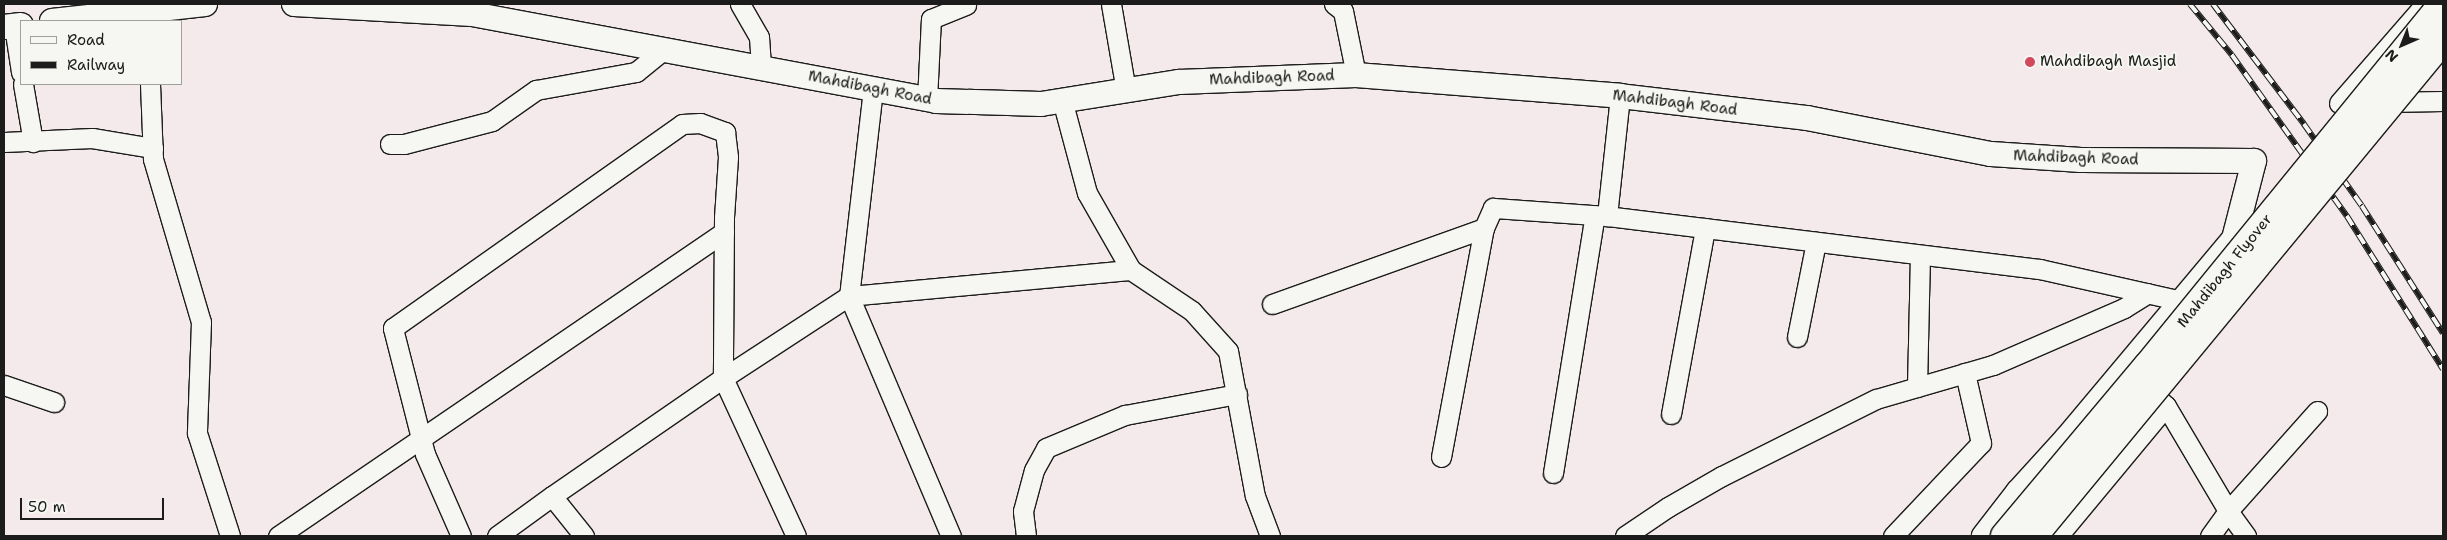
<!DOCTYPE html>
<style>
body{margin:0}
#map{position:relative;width:2447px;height:540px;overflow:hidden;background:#f4eaeb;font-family:"Shantell Sans",sans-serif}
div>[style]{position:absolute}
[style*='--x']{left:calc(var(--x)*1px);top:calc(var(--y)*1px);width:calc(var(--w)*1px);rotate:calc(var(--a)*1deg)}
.roads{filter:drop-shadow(1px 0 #1c1c1c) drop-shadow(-1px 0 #1c1c1c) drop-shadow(0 1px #1c1c1c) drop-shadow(0 -1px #1c1c1c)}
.minor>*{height:19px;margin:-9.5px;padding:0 9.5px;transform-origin:9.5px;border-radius:9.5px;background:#f6f6f2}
.tertiary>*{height:24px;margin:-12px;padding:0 12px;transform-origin:12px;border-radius:12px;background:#f6f6f2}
.rail>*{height:5.5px;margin-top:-2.75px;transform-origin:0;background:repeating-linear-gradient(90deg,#f6f6f2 0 11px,#1c1c1c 0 22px);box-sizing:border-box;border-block:1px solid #1c1c1c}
.bridges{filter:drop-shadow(1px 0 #1c1c1c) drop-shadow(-1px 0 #1c1c1c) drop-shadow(0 1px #1c1c1c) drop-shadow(0 -1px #1c1c1c)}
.secondary-bridge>*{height:28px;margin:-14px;padding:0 14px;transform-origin:14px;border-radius:14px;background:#f6f6f2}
.dots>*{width:14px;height:14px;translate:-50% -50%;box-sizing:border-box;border:2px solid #f6f6f2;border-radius:50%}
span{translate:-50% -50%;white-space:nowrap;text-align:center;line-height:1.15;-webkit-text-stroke:4px #f6f6f2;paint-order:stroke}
.poi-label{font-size:15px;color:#1c1c1c}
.left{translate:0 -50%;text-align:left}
.street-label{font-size:15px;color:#1c1c1c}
.frame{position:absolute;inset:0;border:5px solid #1c1c1c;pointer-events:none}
.legend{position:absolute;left:20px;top:20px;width:162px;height:65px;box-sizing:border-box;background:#f6f6f2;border:1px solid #9f9f9c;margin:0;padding:6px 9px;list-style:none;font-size:15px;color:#1c1c1c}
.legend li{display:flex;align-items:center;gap:10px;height:25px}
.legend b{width:25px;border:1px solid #9f9f9c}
.north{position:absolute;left:2377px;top:20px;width:50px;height:50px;-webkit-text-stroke:4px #f6f6f2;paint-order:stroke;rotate:224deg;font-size:14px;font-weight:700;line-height:20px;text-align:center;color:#1c1c1c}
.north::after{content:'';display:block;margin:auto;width:18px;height:22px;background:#1c1c1c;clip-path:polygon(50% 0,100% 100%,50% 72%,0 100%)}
.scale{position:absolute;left:20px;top:498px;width:144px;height:22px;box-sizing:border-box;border:2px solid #1c1c1c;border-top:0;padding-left:6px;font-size:15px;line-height:18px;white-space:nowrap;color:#1c1c1c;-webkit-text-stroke:4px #f6f6f2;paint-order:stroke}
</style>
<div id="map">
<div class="roads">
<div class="minor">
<div style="--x:740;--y:4;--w:38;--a:60"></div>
<div style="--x:759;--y:37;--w:30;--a:86"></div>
<div style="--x:1111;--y:4;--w:88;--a:80.2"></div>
<div style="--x:1334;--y:4;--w:11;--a:38"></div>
<div style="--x:1343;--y:11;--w:65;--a:78.5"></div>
<div style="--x:14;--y:26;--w:47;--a:81.3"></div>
<div style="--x:23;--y:84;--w:59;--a:80.2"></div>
<div style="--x:150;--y:84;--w:75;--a:87.7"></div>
<div style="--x:153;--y:159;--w:170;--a:73.6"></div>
<div style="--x:201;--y:322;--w:111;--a:92.1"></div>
<div style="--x:197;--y:433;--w:108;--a:72.2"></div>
<div style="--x:873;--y:89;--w:208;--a:96.6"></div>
<div style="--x:849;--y:296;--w:283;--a:-5.3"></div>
<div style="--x:1131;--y:270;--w:89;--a:-119.7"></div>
<div style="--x:1087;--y:193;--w:96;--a:-105"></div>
<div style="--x:1620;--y:96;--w:121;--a:96.2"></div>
<div style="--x:1607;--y:216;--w:436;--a:7"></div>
<div style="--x:2040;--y:269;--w:146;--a:12.7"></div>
<div style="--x:927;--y:100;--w:81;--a:-87.2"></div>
<div style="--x:931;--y:19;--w:38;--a:-22"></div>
<div style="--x:2385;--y:102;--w:58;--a:-1"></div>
<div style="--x:2339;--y:103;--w:131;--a:-49"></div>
<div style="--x:4;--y:142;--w:88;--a:-2.6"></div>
<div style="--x:92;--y:138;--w:62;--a:9.3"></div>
<div style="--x:390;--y:144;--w:14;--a:0"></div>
<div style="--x:404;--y:144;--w:91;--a:-14.6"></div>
<div style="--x:492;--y:121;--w:54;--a:-35.2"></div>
<div style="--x:536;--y:90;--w:102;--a:-10.2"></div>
<div style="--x:636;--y:72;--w:36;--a:-39"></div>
<div style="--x:1131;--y:270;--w:73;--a:33.9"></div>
<div style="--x:1192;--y:311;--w:54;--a:48"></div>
<div style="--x:1228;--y:351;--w:147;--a:79.5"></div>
<div style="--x:1255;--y:496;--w:43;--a:69.4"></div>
<div style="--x:1272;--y:304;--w:225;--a:-19.7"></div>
<div style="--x:1797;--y:337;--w:97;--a:-78.7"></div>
<div style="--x:4;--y:385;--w:53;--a:18.8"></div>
<div style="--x:2144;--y:385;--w:30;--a:44"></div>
<div style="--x:2166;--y:406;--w:122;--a:59.4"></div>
<div style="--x:2228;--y:511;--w:31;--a:54"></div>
<div style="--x:1917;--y:387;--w:132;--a:-88.7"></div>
<div style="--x:1671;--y:414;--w:189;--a:-79.6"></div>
<div style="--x:1441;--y:457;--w:233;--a:-79.4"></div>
<div style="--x:1484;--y:228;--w:22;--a:-66"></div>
<div style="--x:1493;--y:208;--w:114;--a:4"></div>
<div style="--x:1553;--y:473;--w:261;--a:-80.8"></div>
<div style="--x:278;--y:536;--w:540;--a:-34.28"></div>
<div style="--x:461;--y:536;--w:90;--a:-113.7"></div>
<div style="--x:425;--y:454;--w:130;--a:-104.3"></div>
<div style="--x:393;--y:328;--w:354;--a:-35.2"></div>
<div style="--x:682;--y:124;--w:18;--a:-3"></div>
<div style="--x:700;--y:123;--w:27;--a:20"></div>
<div style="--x:725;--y:132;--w:25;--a:83"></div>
<div style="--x:728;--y:157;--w:61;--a:93.8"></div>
<div style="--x:724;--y:218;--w:160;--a:90.4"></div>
<div style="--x:723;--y:378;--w:174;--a:65.2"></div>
<div style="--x:497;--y:536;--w:68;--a:-36"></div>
<div style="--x:584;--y:536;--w:51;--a:-128.7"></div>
<div style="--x:552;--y:496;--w:208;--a:-34.6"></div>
<div style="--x:723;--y:378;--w:150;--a:-33.1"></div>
<div style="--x:849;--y:296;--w:261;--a:67"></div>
<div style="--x:1026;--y:536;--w:25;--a:-97"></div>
<div style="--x:1023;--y:511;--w:42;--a:-75"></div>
<div style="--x:1034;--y:470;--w:25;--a:-61"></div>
<div style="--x:1046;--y:448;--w:86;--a:-22.7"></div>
<div style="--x:1125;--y:415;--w:114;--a:-10.6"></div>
<div style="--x:1625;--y:536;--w:52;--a:-34"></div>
<div style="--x:1668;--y:507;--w:62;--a:-29.9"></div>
<div style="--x:1722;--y:476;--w:172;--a:-26.6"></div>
<div style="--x:1876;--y:399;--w:122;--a:-16.2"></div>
<div style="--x:1993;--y:365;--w:143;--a:-23.5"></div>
<div style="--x:2124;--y:308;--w:28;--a:-32"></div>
<div style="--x:1893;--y:536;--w:128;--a:-46.6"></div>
<div style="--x:1981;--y:443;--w:72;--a:-102.9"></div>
<div style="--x:2058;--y:536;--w:169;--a:-50.3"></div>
<div style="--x:2210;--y:536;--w:31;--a:-54"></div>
<div style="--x:2228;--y:511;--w:134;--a:-48.3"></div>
</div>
<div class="tertiary">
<div style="--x:294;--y:4;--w:178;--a:3.2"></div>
<div style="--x:472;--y:14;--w:472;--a:10.6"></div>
<div style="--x:936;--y:101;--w:105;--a:1.6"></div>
<div style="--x:1041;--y:104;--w:140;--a:-9.1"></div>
<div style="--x:1179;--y:82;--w:177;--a:-2.3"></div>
<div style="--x:1356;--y:75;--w:265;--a:4.5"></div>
<div style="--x:1620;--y:96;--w:188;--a:6.7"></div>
<div style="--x:1807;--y:118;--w:187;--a:11.1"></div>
<div style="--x:1991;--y:154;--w:90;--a:3.8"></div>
<div style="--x:2081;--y:160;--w:173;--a:0.3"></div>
<div style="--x:2254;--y:161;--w:81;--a:104.4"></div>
<div style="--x:2234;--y:239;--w:260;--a:130"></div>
<div style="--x:2067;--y:438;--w:73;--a:132.2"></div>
<div style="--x:2018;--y:492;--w:56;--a:127.7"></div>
<div style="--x:52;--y:21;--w:154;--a:-6.3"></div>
<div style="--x:4;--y:27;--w:17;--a:-7"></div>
</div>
</div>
<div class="rail">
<div style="--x:2190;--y:4;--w:66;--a:50.5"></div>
<div style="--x:2232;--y:55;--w:198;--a:54.5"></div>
<div style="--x:2347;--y:216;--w:181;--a:57.9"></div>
<div style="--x:2213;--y:4;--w:151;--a:52.8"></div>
<div style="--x:2304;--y:124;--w:100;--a:54.7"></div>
<div style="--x:2362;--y:206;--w:151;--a:57.5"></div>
</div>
<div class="bridges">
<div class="secondary-bridge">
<div style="--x:2005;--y:536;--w:221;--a:-50"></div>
<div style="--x:2147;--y:367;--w:468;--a:-50.8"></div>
<div style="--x:2033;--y:536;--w:644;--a:-50.48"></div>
</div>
</div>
<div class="dots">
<div style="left:2030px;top:62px;background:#d1495b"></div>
</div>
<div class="poi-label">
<span class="left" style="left:2040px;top:62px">Mahdibagh Masjid</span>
</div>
<div class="street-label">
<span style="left:1272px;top:78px;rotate:-2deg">Mahdibagh Road</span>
<span style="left:870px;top:88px;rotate:11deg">Mahdibagh Road</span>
<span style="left:1675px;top:103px;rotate:7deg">Mahdibagh Road</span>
<span style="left:2076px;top:158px;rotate:2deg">Mahdibagh Road</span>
<span style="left:2225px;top:271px;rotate:-51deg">Mahdibagh Flyover</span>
</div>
<div class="frame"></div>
<ul class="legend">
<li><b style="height:6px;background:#f6f6f2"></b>Road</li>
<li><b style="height:6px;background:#1c1c1c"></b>Railway</li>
</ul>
<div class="north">N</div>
<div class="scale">50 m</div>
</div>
